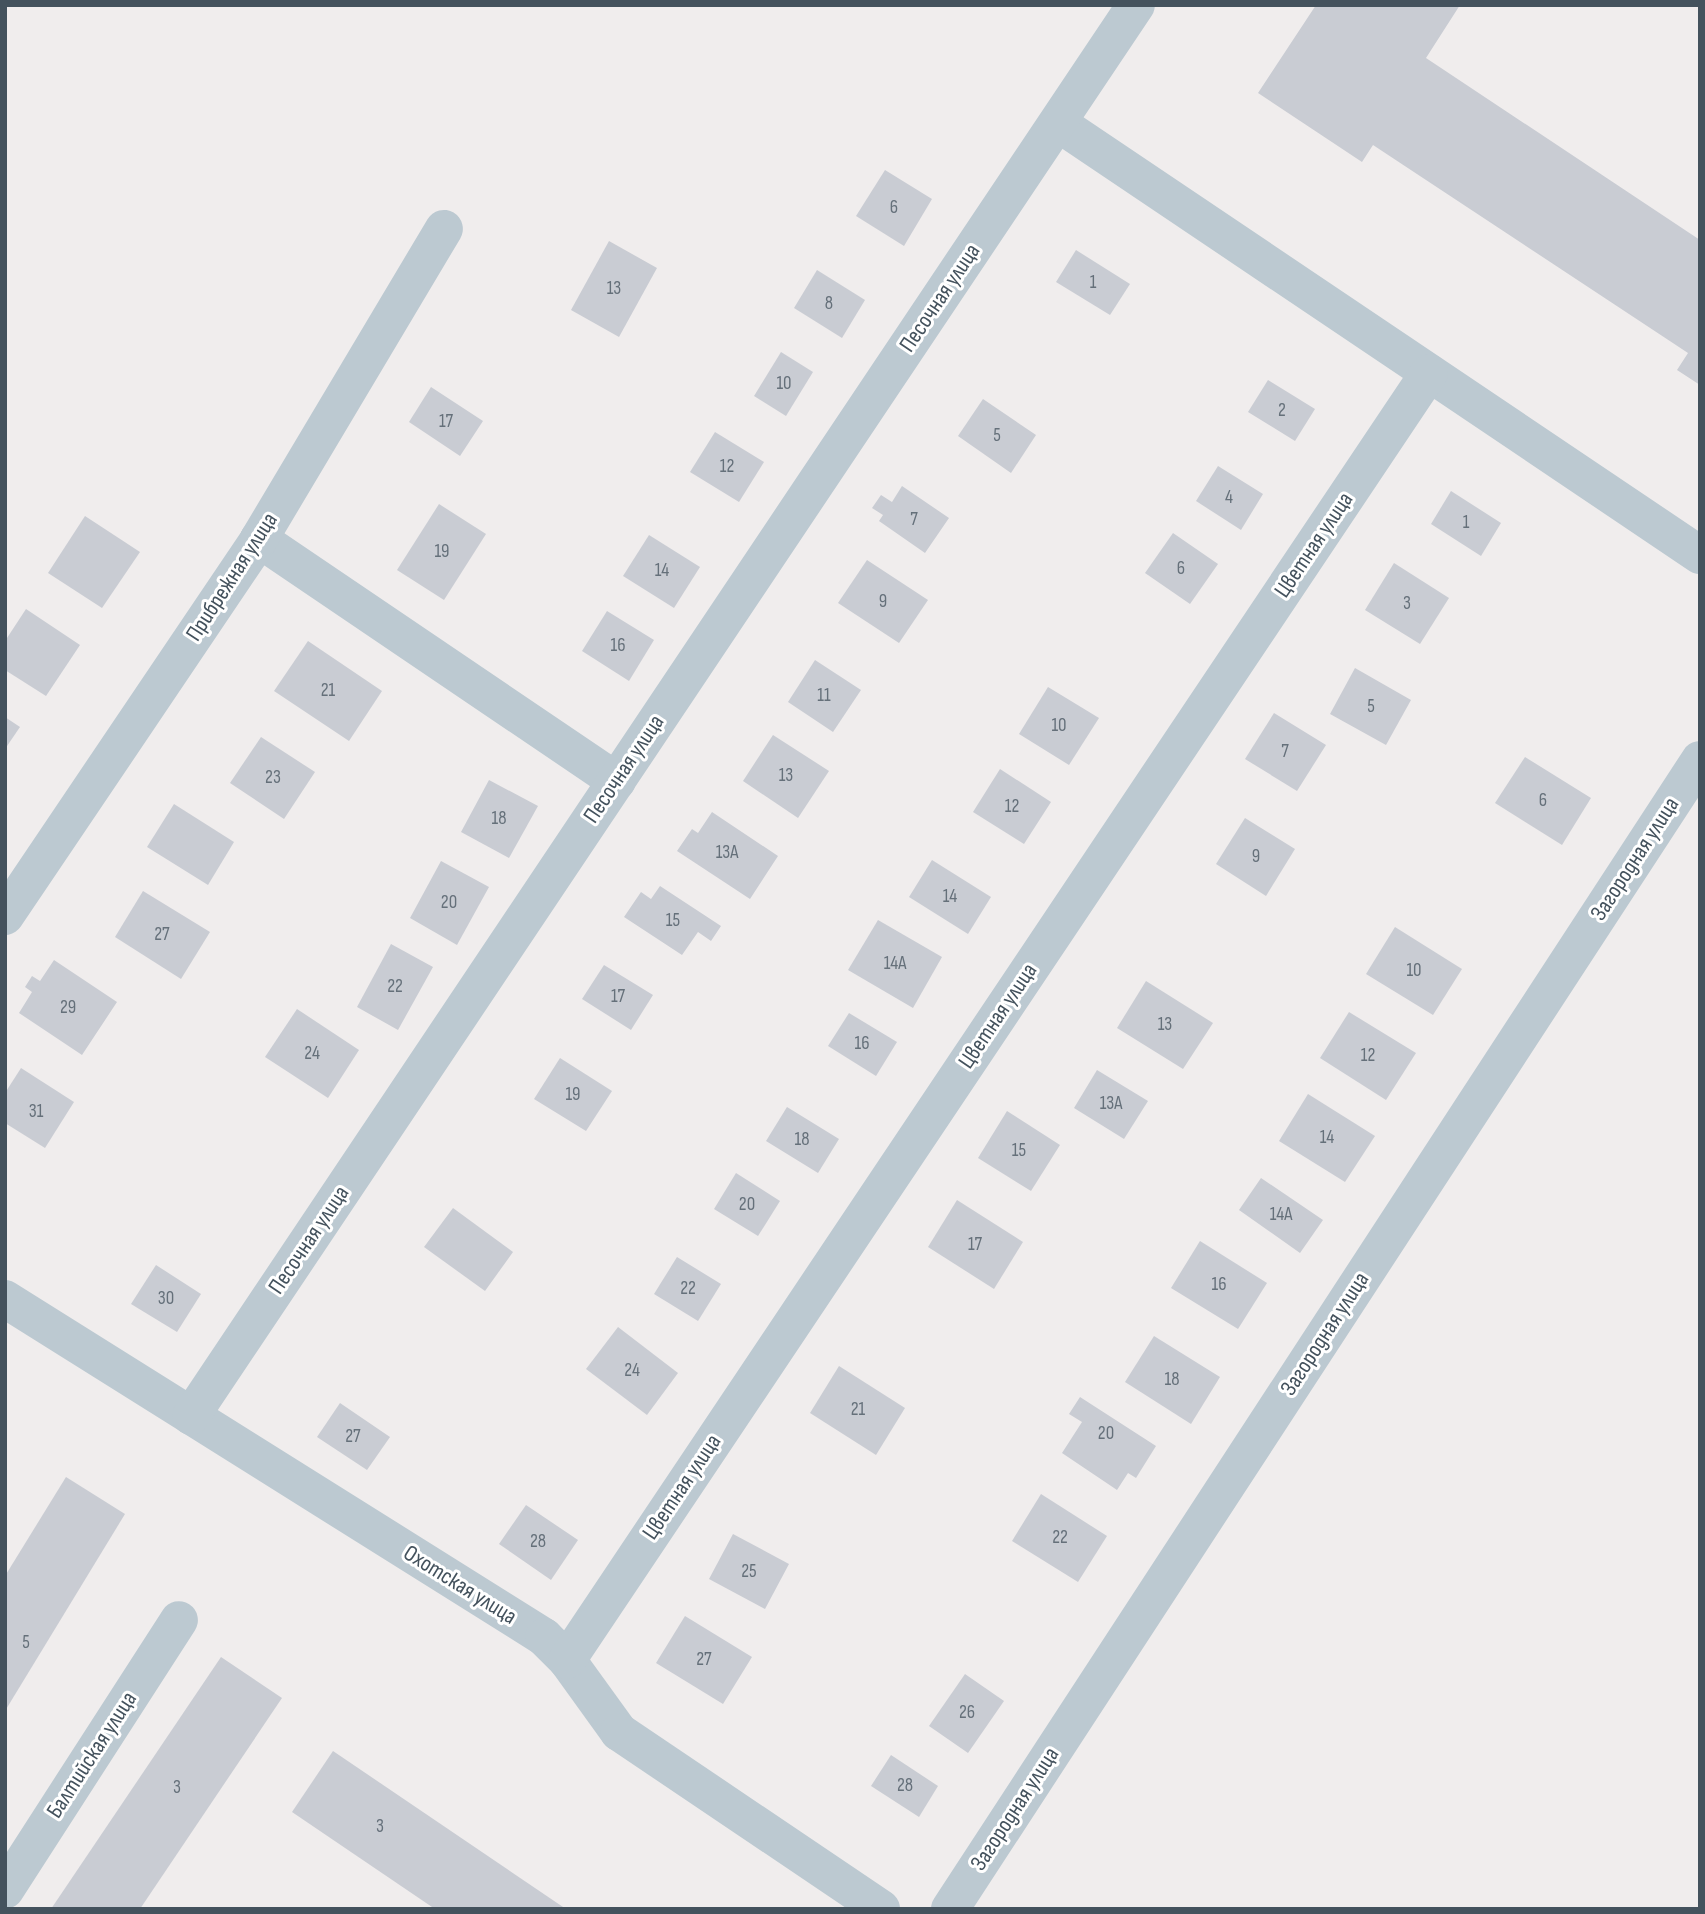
<!DOCTYPE html>
<meta charset="utf-8">
<style>
body{margin:0}
#map{position:relative;width:1705px;height:1914px;overflow:hidden;background:#f0eded;font-family:"Sofia Sans Condensed",sans-serif}
div>[style]{position:absolute}
[style*='--x']{left:calc(var(--x)*1px);top:calc(var(--y)*1px);width:calc(var(--w)*1px);rotate:calc(var(--a)*1deg)}
.building>*{inset:0;background:#c9ccd3}
.minor>*{height:38px;margin:-19px;padding:0 19px;transform-origin:19px;border-radius:19px;background:#bcc9d1}
span{translate:-50% -50%;white-space:nowrap;text-align:center;line-height:1.15;-webkit-text-stroke:6px #fff;paint-order:stroke}
.number-label{font-size:19px;color:#65707a}
.number-label span{-webkit-text-stroke-width:0}
.street-label{font-size:23px;color:#44525d}
.frame{position:absolute;inset:0;border:7px solid #44525d;pointer-events:none}
</style>
<div id="map">
<div class="building">
<div style="clip-path:polygon(1316px 5px,1460px 5px,1426px 58px,1700px 240px,1700px 385px,1677px 370px,1688px 353px,1373px 145px,1362px 162px,1258px 93px)"></div>
<div style="clip-path:polygon(885px 170px,932px 199px,904px 246px,856px 216px)"></div>
<div style="clip-path:polygon(609px 241px,657px 268px,619px 337px,571px 310px)"></div>
<div style="clip-path:polygon(1076px 250px,1130px 284px,1110px 315px,1056px 282px)"></div>
<div style="clip-path:polygon(817px 270px,865px 300px,842px 338px,794px 308px)"></div>
<div style="clip-path:polygon(781px 352px,813px 372px,786px 416px,754px 396px)"></div>
<div style="clip-path:polygon(1268px 380px,1315px 409px,1295px 441px,1248px 412px)"></div>
<div style="clip-path:polygon(431px 387px,483px 421px,460px 456px,409px 422px)"></div>
<div style="clip-path:polygon(983px 399px,1036px 435px,1011px 473px,958px 436px)"></div>
<div style="clip-path:polygon(715px 432px,764px 462px,739px 502px,690px 472px)"></div>
<div style="clip-path:polygon(1218px 466px,1263px 494px,1241px 530px,1196px 501px)"></div>
<div style="clip-path:polygon(902px 486px,949px 518px,925px 553px,879px 521px,883px 515px,872px 508px,881px 495px,892px 502px)"></div>
<div style="clip-path:polygon(1451px 491px,1501px 523px,1481px 556px,1431px 524px)"></div>
<div style="clip-path:polygon(439px 504px,486px 534px,444px 600px,397px 570px)"></div>
<div style="clip-path:polygon(85px 516px,140px 552px,102px 608px,48px 573px)"></div>
<div style="clip-path:polygon(1173px 533px,1218px 564px,1190px 604px,1145px 573px)"></div>
<div style="clip-path:polygon(649px 535px,700px 567px,674px 608px,623px 576px)"></div>
<div style="clip-path:polygon(867px 560px,928px 600px,899px 643px,838px 603px)"></div>
<div style="clip-path:polygon(1394px 563px,1449px 598px,1420px 644px,1365px 610px)"></div>
<div style="clip-path:polygon(26px 609px,80px 645px,46px 696px,5px 670px,5px 641px)"></div>
<div style="clip-path:polygon(607px 611px,654px 640px,629px 681px,582px 651px)"></div>
<div style="clip-path:polygon(308px 641px,382px 691px,349px 741px,274px 691px)"></div>
<div style="clip-path:polygon(815px 660px,861px 690px,833px 732px,788px 702px)"></div>
<div style="clip-path:polygon(1355px 668px,1411px 700px,1386px 745px,1330px 714px)"></div>
<div style="clip-path:polygon(1048px 687px,1099px 718px,1069px 765px,1019px 734px)"></div>
<div style="clip-path:polygon(1274px 713px,1326px 745px,1297px 791px,1245px 759px)"></div>
<div style="clip-path:polygon(5px 717px,20px 727px,5px 749px)"></div>
<div style="clip-path:polygon(773px 735px,829px 771px,798px 818px,743px 781px)"></div>
<div style="clip-path:polygon(261px 737px,315px 772px,284px 819px,230px 783px)"></div>
<div style="clip-path:polygon(1525px 757px,1591px 798px,1562px 845px,1495px 803px)"></div>
<div style="clip-path:polygon(1000px 769px,1051px 802px,1024px 844px,973px 812px)"></div>
<div style="clip-path:polygon(489px 780px,538px 806px,509px 858px,461px 832px)"></div>
<div style="clip-path:polygon(174px 804px,234px 842px,208px 885px,147px 847px)"></div>
<div style="clip-path:polygon(712px 812px,778px 856px,750px 899px,677px 851px,692px 829px,698px 833px)"></div>
<div style="clip-path:polygon(1245px 818px,1295px 849px,1266px 896px,1216px 864px)"></div>
<div style="clip-path:polygon(932px 860px,991px 897px,968px 934px,909px 897px)"></div>
<div style="clip-path:polygon(441px 861px,489px 887px,457px 945px,410px 918px)"></div>
<div style="clip-path:polygon(660px 886px,721px 926px,711px 941px,698px 932px,682px 955px,624px 917px,641px 892px,651px 899px)"></div>
<div style="clip-path:polygon(143px 891px,210px 932px,181px 979px,115px 937px)"></div>
<div style="clip-path:polygon(878px 920px,942px 957px,913px 1008px,848px 970px)"></div>
<div style="clip-path:polygon(1395px 927px,1462px 969px,1433px 1015px,1366px 974px)"></div>
<div style="clip-path:polygon(391px 944px,433px 967px,398px 1030px,357px 1007px)"></div>
<div style="clip-path:polygon(54px 960px,117px 1002px,82px 1055px,19px 1013px,32px 992px,25px 987px,32px 976px,40px 981px)"></div>
<div style="clip-path:polygon(604px 965px,653px 995px,631px 1030px,582px 999px)"></div>
<div style="clip-path:polygon(1146px 981px,1213px 1023px,1183px 1069px,1117px 1028px)"></div>
<div style="clip-path:polygon(297px 1009px,359px 1050px,328px 1098px,265px 1057px)"></div>
<div style="clip-path:polygon(1349px 1012px,1416px 1053px,1386px 1100px,1320px 1058px)"></div>
<div style="clip-path:polygon(849px 1013px,897px 1042px,876px 1076px,828px 1046px)"></div>
<div style="clip-path:polygon(560px 1058px,612px 1091px,586px 1131px,534px 1099px)"></div>
<div style="clip-path:polygon(21px 1068px,74px 1102px,45px 1148px,5px 1123px,5px 1093px)"></div>
<div style="clip-path:polygon(1097px 1070px,1148px 1101px,1124px 1139px,1074px 1108px)"></div>
<div style="clip-path:polygon(1308px 1094px,1375px 1136px,1345px 1182px,1279px 1141px)"></div>
<div style="clip-path:polygon(787px 1107px,839px 1139px,818px 1173px,766px 1141px)"></div>
<div style="clip-path:polygon(1007px 1111px,1060px 1145px,1031px 1191px,978px 1158px)"></div>
<div style="clip-path:polygon(736px 1173px,780px 1201px,758px 1236px,714px 1209px)"></div>
<div style="clip-path:polygon(1261px 1178px,1323px 1220px,1300px 1253px,1239px 1210px)"></div>
<div style="clip-path:polygon(957px 1200px,1023px 1242px,994px 1289px,928px 1247px)"></div>
<div style="clip-path:polygon(453px 1208px,513px 1252px,485px 1291px,424px 1247px)"></div>
<div style="clip-path:polygon(1200px 1241px,1267px 1283px,1238px 1329px,1171px 1288px)"></div>
<div style="clip-path:polygon(677px 1257px,721px 1284px,698px 1321px,654px 1294px)"></div>
<div style="clip-path:polygon(156px 1265px,201px 1294px,177px 1332px,131px 1304px)"></div>
<div style="clip-path:polygon(618px 1327px,678px 1373px,647px 1415px,586px 1369px)"></div>
<div style="clip-path:polygon(1154px 1336px,1220px 1377px,1191px 1424px,1125px 1382px)"></div>
<div style="clip-path:polygon(839px 1366px,905px 1408px,876px 1455px,810px 1413px)"></div>
<div style="clip-path:polygon(1080px 1397px,1156px 1446px,1136px 1478px,1128px 1473px,1117px 1490px,1062px 1453px,1082px 1422px,1069px 1414px)"></div>
<div style="clip-path:polygon(340px 1403px,390px 1437px,367px 1470px,317px 1437px)"></div>
<div style="clip-path:polygon(66px 1477px,125px 1514px,5px 1711px,5px 1576px)"></div>
<div style="clip-path:polygon(1041px 1494px,1107px 1536px,1078px 1582px,1012px 1541px)"></div>
<div style="clip-path:polygon(526px 1505px,578px 1540px,551px 1580px,499px 1544px)"></div>
<div style="clip-path:polygon(733px 1534px,789px 1564px,765px 1609px,709px 1579px)"></div>
<div style="clip-path:polygon(685px 1616px,752px 1657px,723px 1704px,656px 1663px)"></div>
<div style="clip-path:polygon(221px 1657px,282px 1698px,140px 1909px,51px 1909px)"></div>
<div style="clip-path:polygon(965px 1674px,1004px 1701px,968px 1753px,929px 1726px)"></div>
<div style="clip-path:polygon(333px 1751px,566px 1909px,435px 1909px,292px 1812px)"></div>
<div style="clip-path:polygon(891px 1755px,938px 1786px,919px 1817px,871px 1786px)"></div>
</div>
<div class="minor">
<div style="--x:1058;--y:123;--w:774;--a:33.94"></div>
<div style="--x:259;--y:539;--w:432;--a:34.1"></div>
<div style="--x:5;--y:916;--w:455;--a:-56"></div>
<div style="--x:259;--y:539;--w:361;--a:-59.2"></div>
<div style="--x:5;--y:1299;--w:636;--a:32.09"></div>
<div style="--x:544;--y:1637;--w:33;--a:45"></div>
<div style="--x:567;--y:1660;--w:89;--a:54.2"></div>
<div style="--x:619;--y:1732;--w:316;--a:34"></div>
<div style="--x:191;--y:1416;--w:1698;--a:-56.19"></div>
<div style="--x:567;--y:1660;--w:1549;--a:-56.19"></div>
<div style="--x:5;--y:1890;--w:321;--a:-57.2"></div>
<div style="--x:950;--y:1909;--w:1372;--a:-56.87"></div>
</div>
<div class="number-label">
<span style="left:894px;top:208px">6</span>
<span style="left:1093px;top:283px">1</span>
<span style="left:614px;top:289px">13</span>
<span style="left:829px;top:304px">8</span>
<span style="left:784px;top:384px">10</span>
<span style="left:1282px;top:411px">2</span>
<span style="left:446px;top:422px">17</span>
<span style="left:997px;top:436px">5</span>
<span style="left:727px;top:467px">12</span>
<span style="left:1229px;top:498px">4</span>
<span style="left:914px;top:520px">7</span>
<span style="left:1466px;top:523px">1</span>
<span style="left:442px;top:552px">19</span>
<span style="left:1181px;top:569px">6</span>
<span style="left:662px;top:571px">14</span>
<span style="left:883px;top:602px">9</span>
<span style="left:1407px;top:604px">3</span>
<span style="left:618px;top:646px">16</span>
<span style="left:328px;top:691px">21</span>
<span style="left:824px;top:696px">11</span>
<span style="left:1371px;top:707px">5</span>
<span style="left:1059px;top:726px">10</span>
<span style="left:1285px;top:752px">7</span>
<span style="left:786px;top:776px">13</span>
<span style="left:273px;top:778px">23</span>
<span style="left:1543px;top:801px">6</span>
<span style="left:1012px;top:807px">12</span>
<span style="left:499px;top:819px">18</span>
<span style="left:727px;top:853px">13А</span>
<span style="left:1256px;top:857px">9</span>
<span style="left:950px;top:897px">14</span>
<span style="left:449px;top:903px">20</span>
<span style="left:673px;top:921px">15</span>
<span style="left:162px;top:935px">27</span>
<span style="left:895px;top:964px">14А</span>
<span style="left:1414px;top:971px">10</span>
<span style="left:395px;top:987px">22</span>
<span style="left:618px;top:997px">17</span>
<span style="left:68px;top:1008px">29</span>
<span style="left:1165px;top:1025px">13</span>
<span style="left:862px;top:1044px">16</span>
<span style="left:312px;top:1054px">24</span>
<span style="left:1368px;top:1056px">12</span>
<span style="left:573px;top:1095px">19</span>
<span style="left:1111px;top:1104px">13А</span>
<span style="left:36px;top:1112px">31</span>
<span style="left:1327px;top:1138px">14</span>
<span style="left:802px;top:1140px">18</span>
<span style="left:1019px;top:1151px">15</span>
<span style="left:747px;top:1205px">20</span>
<span style="left:1281px;top:1215px">14А</span>
<span style="left:975px;top:1245px">17</span>
<span style="left:1219px;top:1285px">16</span>
<span style="left:688px;top:1289px">22</span>
<span style="left:166px;top:1299px">30</span>
<span style="left:632px;top:1371px">24</span>
<span style="left:1172px;top:1380px">18</span>
<span style="left:858px;top:1410px">21</span>
<span style="left:1106px;top:1434px">20</span>
<span style="left:353px;top:1437px">27</span>
<span style="left:1060px;top:1538px">22</span>
<span style="left:538px;top:1542px">28</span>
<span style="left:749px;top:1572px">25</span>
<span style="left:26px;top:1643px">5</span>
<span style="left:704px;top:1660px">27</span>
<span style="left:967px;top:1713px">26</span>
<span style="left:905px;top:1786px">28</span>
<span style="left:177px;top:1788px">3</span>
<span style="left:380px;top:1827px">3</span>
</div>
<div class="street-label">
<span style="left:940px;top:298px;rotate:-56deg">Песочная улица</span>
<span style="left:1314px;top:545px;rotate:-56deg">Цветная улица</span>
<span style="left:232px;top:577px;rotate:-57deg">Прибрежная улица</span>
<span style="left:624px;top:769px;rotate:-56deg">Песочная улица</span>
<span style="left:1635px;top:859px;rotate:-57deg">Загородная улица</span>
<span style="left:998px;top:1016px;rotate:-56deg">Цветная улица</span>
<span style="left:309px;top:1240px;rotate:-56deg">Песочная улица</span>
<span style="left:1325px;top:1334px;rotate:-57deg">Загородная улица</span>
<span style="left:682px;top:1487px;rotate:-56deg">Цветная улица</span>
<span style="left:460px;top:1585px;rotate:32deg">Охотская улица</span>
<span style="left:92px;top:1755px;rotate:-57deg">Балтийская улица</span>
<span style="left:1015px;top:1809px;rotate:-57deg">Загородная улица</span>
</div>
<div class="frame"></div>
</div>
